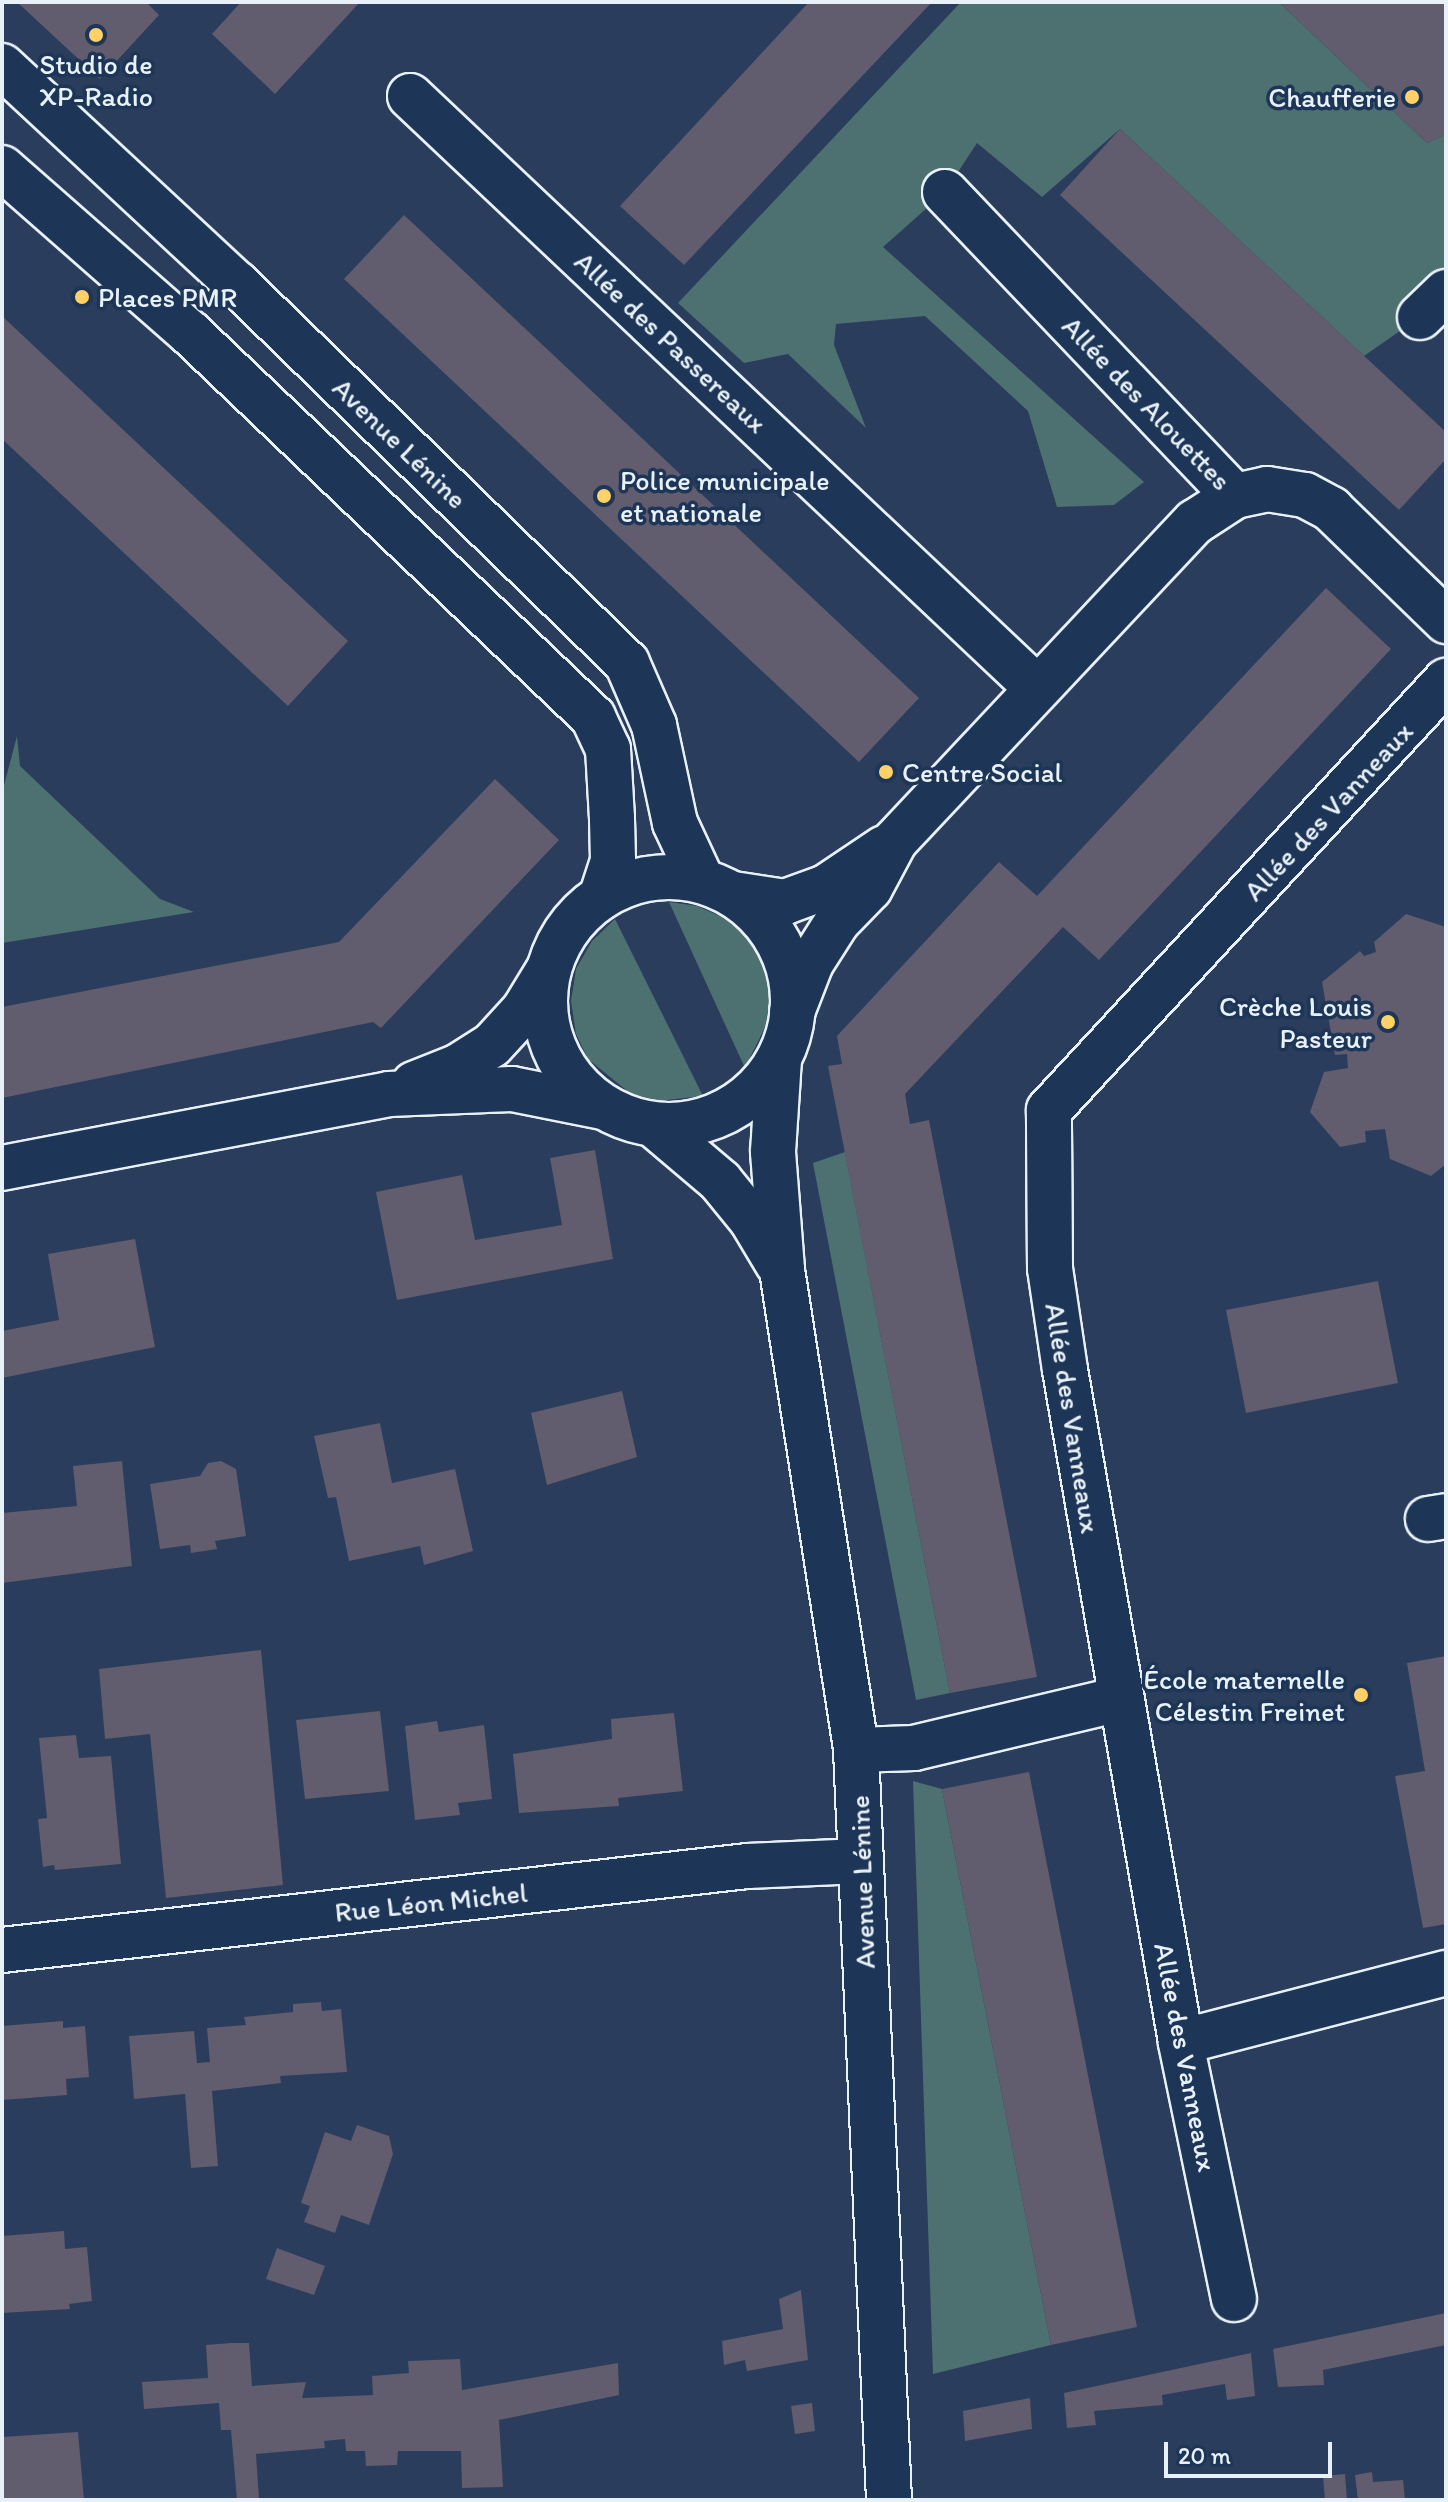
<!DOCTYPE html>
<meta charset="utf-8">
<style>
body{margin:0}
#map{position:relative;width:1448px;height:2502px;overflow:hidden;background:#2b3d5c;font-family:Itim,sans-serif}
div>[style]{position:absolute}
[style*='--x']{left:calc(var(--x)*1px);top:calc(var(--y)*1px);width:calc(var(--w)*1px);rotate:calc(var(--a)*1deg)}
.green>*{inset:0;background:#4d7071}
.building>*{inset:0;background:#615c6e}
.roads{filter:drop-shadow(2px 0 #e8f1f8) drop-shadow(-2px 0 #e8f1f8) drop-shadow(0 2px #e8f1f8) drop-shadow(0 -2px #e8f1f8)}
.minor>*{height:44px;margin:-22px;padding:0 22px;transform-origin:22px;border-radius:22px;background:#1d3557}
.minor>.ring{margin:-22px;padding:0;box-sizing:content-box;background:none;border:44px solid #1d3557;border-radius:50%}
.dots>*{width:22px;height:22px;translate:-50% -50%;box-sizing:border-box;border:4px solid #1d3557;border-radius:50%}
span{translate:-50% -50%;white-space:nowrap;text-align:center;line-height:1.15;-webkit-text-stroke:7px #1d3557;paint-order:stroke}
.poi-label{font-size:28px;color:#e8f1f8}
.right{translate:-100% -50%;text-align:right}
.left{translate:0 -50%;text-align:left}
.street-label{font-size:28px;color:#e8f1f8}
.frame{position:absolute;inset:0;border:4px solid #e8f1f8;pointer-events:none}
.scale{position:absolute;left:1164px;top:2442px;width:168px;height:36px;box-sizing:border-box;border:4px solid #e8f1f8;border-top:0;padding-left:10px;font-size:24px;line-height:28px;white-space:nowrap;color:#e8f1f8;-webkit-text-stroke:6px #1d3557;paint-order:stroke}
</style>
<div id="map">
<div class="green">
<div style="clip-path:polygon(961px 2px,1279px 2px,1427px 143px,1446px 134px,1446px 292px,1420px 317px,1364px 356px,1120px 129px,1042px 197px,977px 143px,945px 192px,883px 247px,1144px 482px,1114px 505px,1057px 507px,1028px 411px,925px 316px,836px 324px,834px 345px,866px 428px,788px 354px,744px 363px,678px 303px)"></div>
<div style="clip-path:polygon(17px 736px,20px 766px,160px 899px,194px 912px,2px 943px,2px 793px)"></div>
<div style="clip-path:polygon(669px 902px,697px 906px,722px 917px,744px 934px,760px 958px,769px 988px,769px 1019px,745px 1068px)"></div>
<div style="clip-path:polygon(615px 919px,703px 1096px,658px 1101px,631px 1094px,588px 1059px,576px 1034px,571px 1001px,576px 969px,592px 941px)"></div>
<div style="clip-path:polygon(845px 1152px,950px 1693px,916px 1700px,813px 1163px)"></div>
<div style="clip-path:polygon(913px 1781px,942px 1789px,1051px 2345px,933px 2374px)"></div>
</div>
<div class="building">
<div style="clip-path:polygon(17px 2px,146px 2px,159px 15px,100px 79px)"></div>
<div style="clip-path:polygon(241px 2px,360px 2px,275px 94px,212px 34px)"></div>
<div style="clip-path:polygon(809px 2px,932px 2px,684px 265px,620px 206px)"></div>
<div style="clip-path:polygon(1279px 2px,1446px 2px,1446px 134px,1427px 143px)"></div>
<div style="clip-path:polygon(1120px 129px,1446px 432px,1446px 459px,1399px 510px,1060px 195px)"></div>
<div style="clip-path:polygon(404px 215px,919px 698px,859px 762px,344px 279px)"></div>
<div style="clip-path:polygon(2px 316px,348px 641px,288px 706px,2px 439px)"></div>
<div style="clip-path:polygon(1326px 588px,1391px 649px,1099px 960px,1063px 927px,905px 1094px,910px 1124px,929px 1120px,1037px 1677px,950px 1693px,828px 1066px,842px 1064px,837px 1036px,999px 862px,1037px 896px)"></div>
<div style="clip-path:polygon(495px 779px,559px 840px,381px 1028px,373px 1022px,2px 1098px,2px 1007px,339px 942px)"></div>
<div style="clip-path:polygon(1406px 914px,1446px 927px,1446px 1164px,1431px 1176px,1390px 1159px,1385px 1129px,1365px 1131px,1366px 1142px,1340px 1147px,1310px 1112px,1324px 1072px,1348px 1068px,1347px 1054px,1335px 1055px,1322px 982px,1360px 951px,1364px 956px,1376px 952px,1374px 942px)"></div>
<div style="clip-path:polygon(595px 1150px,613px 1259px,397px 1300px,376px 1192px,462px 1175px,475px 1240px,562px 1225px,550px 1158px)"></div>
<div style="clip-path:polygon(135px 1239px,155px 1347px,2px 1378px,2px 1331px,59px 1320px,48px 1254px)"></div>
<div style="clip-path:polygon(1378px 1281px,1398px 1383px,1246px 1413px,1226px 1310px)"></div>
<div style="clip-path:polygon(622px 1391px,637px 1457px,547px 1485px,531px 1413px)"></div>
<div style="clip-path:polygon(380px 1423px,392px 1483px,455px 1469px,473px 1551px,424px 1565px,420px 1546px,349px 1561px,336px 1497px,328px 1498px,314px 1436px)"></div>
<div style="clip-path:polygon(122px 1461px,132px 1566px,2px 1583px,2px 1513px,77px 1506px,73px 1466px)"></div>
<div style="clip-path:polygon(221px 1461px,236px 1469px,246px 1536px,215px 1541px,217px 1549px,191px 1553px,190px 1545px,160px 1549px,150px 1484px,200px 1476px,208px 1463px)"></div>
<div style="clip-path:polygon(261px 1650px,283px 1885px,166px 1898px,150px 1734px,105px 1739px,99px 1669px)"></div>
<div style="clip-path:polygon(1446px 1656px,1446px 1924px,1423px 1928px,1395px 1776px,1425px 1771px,1407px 1663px)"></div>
<div style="clip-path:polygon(380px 1711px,389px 1791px,305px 1799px,296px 1720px)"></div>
<div style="clip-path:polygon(674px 1713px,683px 1791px,618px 1798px,619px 1806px,519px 1813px,513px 1754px,612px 1739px,611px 1719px)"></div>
<div style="clip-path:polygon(437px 1721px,439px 1732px,484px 1725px,492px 1799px,458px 1803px,460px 1815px,415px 1820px,405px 1726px)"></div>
<div style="clip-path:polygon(76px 1735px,79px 1758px,111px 1756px,121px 1864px,55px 1870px,54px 1865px,43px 1867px,38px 1819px,47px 1818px,39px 1738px)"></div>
<div style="clip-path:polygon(1029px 1772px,1137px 2327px,1051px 2345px,942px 1789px)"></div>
<div style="clip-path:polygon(321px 2002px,322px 2011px,341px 2009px,347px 2072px,280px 2076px,281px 2083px,212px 2091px,218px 2166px,191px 2168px,185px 2094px,134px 2099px,129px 2036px,194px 2031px,197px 2063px,210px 2062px,207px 2028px,246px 2025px,244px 2017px,293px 2012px,293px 2004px)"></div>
<div style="clip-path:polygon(63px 2021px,63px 2028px,85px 2026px,89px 2077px,66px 2079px,67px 2095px,2px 2100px,2px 2026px)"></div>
<div style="clip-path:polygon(357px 2125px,389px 2136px,393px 2154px,369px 2225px,341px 2215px,335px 2233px,304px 2222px,310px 2206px,301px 2203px,325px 2132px,351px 2141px)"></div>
<div style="clip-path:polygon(64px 2231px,65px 2249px,87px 2247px,92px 2301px,69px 2304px,70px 2309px,2px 2313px,2px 2236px)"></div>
<div style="clip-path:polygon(277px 2248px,325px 2266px,314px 2295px,266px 2279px)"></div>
<div style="clip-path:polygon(801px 2290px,808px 2360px,747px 2371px,745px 2360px,724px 2365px,722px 2341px,783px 2329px,779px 2299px)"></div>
<div style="clip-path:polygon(1446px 2313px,1446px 2345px,1323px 2370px,1324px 2385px,1278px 2387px,1273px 2349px)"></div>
<div style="clip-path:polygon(231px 2343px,249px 2343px,252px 2386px,306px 2382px,302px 2398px,373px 2395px,372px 2376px,409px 2373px,408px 2361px,460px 2359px,462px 2390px,618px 2363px,619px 2395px,499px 2420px,503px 2487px,462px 2488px,461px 2451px,398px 2451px,397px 2465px,366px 2466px,365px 2451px,346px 2451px,345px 2439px,324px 2441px,325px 2448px,256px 2454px,259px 2500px,237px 2500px,231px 2430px,221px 2430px,219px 2403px,144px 2409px,142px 2382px,208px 2378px,206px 2345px)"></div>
<div style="clip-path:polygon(1251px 2353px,1255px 2396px,1227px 2400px,1225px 2384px,1162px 2395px,1163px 2405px,1094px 2411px,1096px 2425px,1067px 2428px,1064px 2393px)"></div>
<div style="clip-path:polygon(1030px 2398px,1032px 2429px,965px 2441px,963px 2411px)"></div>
<div style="clip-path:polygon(812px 2403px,815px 2431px,795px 2434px,791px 2406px)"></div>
<div style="clip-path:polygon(78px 2432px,84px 2500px,2px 2500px,2px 2437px)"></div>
<div style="clip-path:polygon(1372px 2472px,1373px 2482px,1403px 2480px,1405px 2500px,1358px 2500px,1355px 2475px)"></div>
<div style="clip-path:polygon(1345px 2474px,1347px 2500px,1325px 2500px,1323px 2476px)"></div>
</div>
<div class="roads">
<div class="minor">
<div style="--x:2;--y:66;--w:321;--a:42.9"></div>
<div style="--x:237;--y:284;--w:544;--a:44.18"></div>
<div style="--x:627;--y:663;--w:68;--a:66.5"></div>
<div style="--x:654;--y:725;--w:100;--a:77.9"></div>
<div style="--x:675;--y:823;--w:64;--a:65"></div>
<div style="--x:410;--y:96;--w:862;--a:43.36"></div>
<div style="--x:2;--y:168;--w:250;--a:41.3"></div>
<div style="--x:190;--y:333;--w:557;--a:43.62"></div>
<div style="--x:593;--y:717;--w:35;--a:65"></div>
<div style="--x:608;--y:749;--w:70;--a:86.7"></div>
<div style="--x:612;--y:819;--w:42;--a:88.6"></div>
<div style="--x:613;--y:861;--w:38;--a:108"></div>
<div style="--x:945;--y:192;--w:420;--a:46.4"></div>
<div style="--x:1420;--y:317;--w:36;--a:-44"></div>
<div class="ring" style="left:545px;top:877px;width:204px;height:204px"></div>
<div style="--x:733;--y:894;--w:53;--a:8.7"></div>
<div style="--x:785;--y:902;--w:44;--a:-20.1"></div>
<div style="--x:826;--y:887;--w:70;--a:-33.9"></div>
<div style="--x:792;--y:1012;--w:53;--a:-68.8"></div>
<div style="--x:811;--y:963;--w:49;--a:-57.6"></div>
<div style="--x:837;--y:922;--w:47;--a:-45.9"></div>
<div style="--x:870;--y:888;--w:53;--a:-62"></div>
<div style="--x:895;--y:841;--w:438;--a:-46.8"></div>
<div style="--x:1195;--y:522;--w:48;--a:-33"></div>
<div style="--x:1235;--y:496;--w:33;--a:-12"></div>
<div style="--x:1267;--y:489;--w:38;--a:9"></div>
<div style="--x:1305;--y:495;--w:30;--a:28"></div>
<div style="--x:1331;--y:509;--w:161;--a:44.2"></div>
<div style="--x:779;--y:1059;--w:93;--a:93.7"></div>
<div style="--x:773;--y:1152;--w:118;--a:85.6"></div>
<div style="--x:782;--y:1270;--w:486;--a:81.2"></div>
<div style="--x:856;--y:1750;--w:751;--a:87.48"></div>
<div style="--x:414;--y:1084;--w:46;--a:-21.6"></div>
<div style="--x:457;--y:1067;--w:41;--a:-32.2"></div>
<div style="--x:492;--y:1045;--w:47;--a:-47.6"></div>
<div style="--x:524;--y:1010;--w:48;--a:-58.6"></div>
<div style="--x:654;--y:1125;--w:87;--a:40.3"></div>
<div style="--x:720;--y:1181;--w:49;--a:50.8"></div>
<div style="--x:751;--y:1219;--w:52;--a:59"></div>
<div style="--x:2;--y:1168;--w:394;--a:-10.8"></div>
<div style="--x:389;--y:1094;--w:123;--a:-2.3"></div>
<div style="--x:512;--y:1089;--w:92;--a:11.3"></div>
<div style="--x:1428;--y:1519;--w:18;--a:-9"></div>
<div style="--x:856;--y:1750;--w:58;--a:-2"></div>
<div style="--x:914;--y:1748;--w:212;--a:-13.4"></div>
<div style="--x:2;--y:1950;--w:750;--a:-6.43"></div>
<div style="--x:747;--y:1866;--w:114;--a:-2.5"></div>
<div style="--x:1181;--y:2042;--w:274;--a:-14.6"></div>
<div style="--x:1234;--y:2299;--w:262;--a:-101.7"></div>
<div style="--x:1181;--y:2042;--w:682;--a:-99.79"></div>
<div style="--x:1065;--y:1370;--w:103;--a:-98.4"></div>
<div style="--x:1050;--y:1268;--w:158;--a:-90.4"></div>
<div style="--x:1049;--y:1110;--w:585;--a:-47.22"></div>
</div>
</div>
<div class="dots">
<div style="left:96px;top:35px;background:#ffd166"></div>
<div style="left:1412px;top:97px;background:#ffd166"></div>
<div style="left:82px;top:297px;background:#ffd166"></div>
<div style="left:604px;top:496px;background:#ffd166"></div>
<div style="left:886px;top:772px;background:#ffd166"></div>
<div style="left:1388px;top:1022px;background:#ffd166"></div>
<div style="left:1361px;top:1695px;background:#ffd166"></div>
</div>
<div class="poi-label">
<span style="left:96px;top:80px">Studio de<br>XP-Radio</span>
<span class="right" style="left:1396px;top:97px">Chaufferie</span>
<span class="left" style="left:98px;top:297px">Places PMR</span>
<span class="left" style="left:620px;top:496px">Police municipale<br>et nationale</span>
<span class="left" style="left:902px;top:772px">Centre Social</span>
<span class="right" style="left:1372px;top:1022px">Crèche Louis<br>Pasteur</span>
<span class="right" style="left:1345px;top:1695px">École maternelle<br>Célestin Freinet</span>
</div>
<div class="street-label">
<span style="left:671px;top:342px;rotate:43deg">Allée des Passereaux</span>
<span style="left:1147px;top:403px;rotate:46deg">Allée des Alouettes</span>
<span style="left:400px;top:443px;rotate:44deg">Avenue Lénine</span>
<span style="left:1328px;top:811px;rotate:-47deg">Allée des Vanneaux</span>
<span style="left:1073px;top:1418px;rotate:81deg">Allée des Vanneaux</span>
<span style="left:862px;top:1882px;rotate:-92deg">Avenue Lénine</span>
<span style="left:431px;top:1902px;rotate:-6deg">Rue Léon Michel</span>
<span style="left:1186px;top:2057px;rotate:79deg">Allée des Vanneaux</span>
</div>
<div class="frame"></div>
<div class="scale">20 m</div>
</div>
